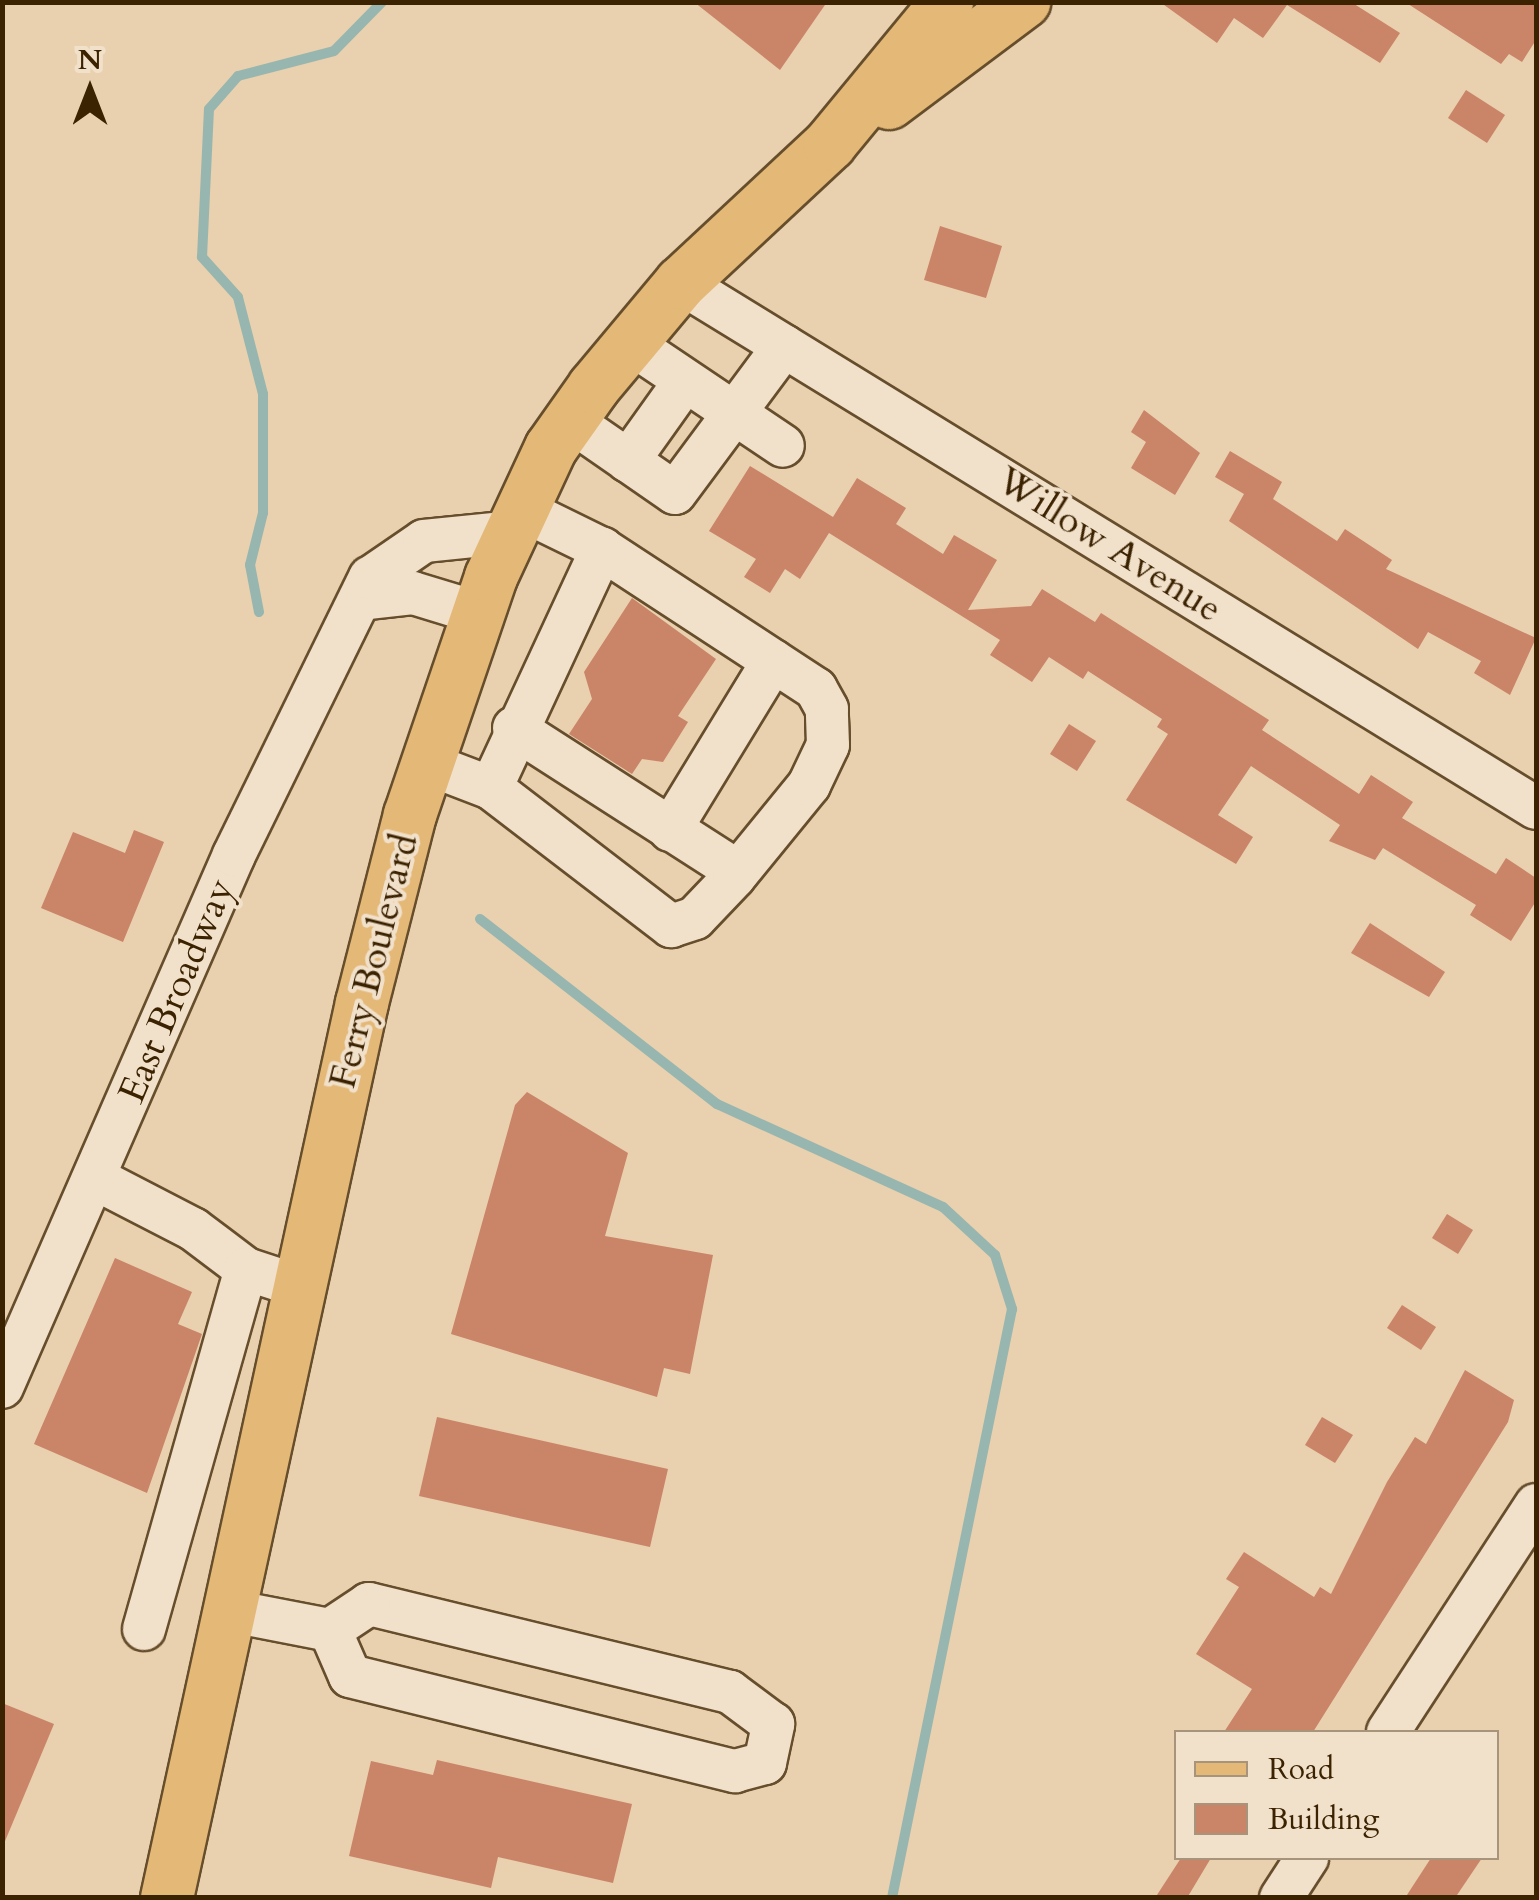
<!DOCTYPE html>
<style>
body{margin:0}
#map{position:relative;width:1539px;height:1900px;overflow:hidden;background:#e9d0ae;font-family:Cardo,serif}
div>[style]{position:absolute}
[style*='--x']{left:calc(var(--x)*1px);top:calc(var(--y)*1px);width:calc(var(--w)*1px);rotate:calc(var(--a)*1deg)}
.stream>*{height:10px;margin:-5px;padding:0 5px;transform-origin:5px;border-radius:5px;background:#97b6af}
.building>*{inset:0;background:#ca8468}
.roads{filter:drop-shadow(2px 0 #664e2c) drop-shadow(-2px 0 #664e2c) drop-shadow(0 2px #664e2c) drop-shadow(0 -2px #664e2c)}
.minor>*{height:42px;margin:-21px;padding:0 21px;transform-origin:21px;border-radius:21px;background:#f1e0ca}
.major>*{height:52px;margin:-26px;padding:0 26px;transform-origin:26px;border-radius:26px;background:#e4b877}
span{translate:-50% -50%;white-space:nowrap;text-align:center;line-height:1.15;-webkit-text-stroke:8px #f1e0ca;paint-order:stroke}
.street-label{font-size:38px;color:#3b2201}
.frame{position:absolute;inset:0;border:5px solid #3b2201;pointer-events:none}
.legend{position:absolute;left:1174px;top:1730px;width:325px;height:130px;box-sizing:border-box;background:#f1e0ca;border:2px solid #a8947a;margin:0;padding:12px 18px;list-style:none;font-size:30px;color:#3b2201}
.legend li{display:flex;align-items:center;gap:20px;height:50px}
.legend b{width:50px;border:2px solid #a8947a}
.north{position:absolute;left:40px;top:40px;width:100px;height:100px;-webkit-text-stroke:8px #f1e0ca;paint-order:stroke;rotate:0deg;font-size:28px;font-weight:700;line-height:40px;text-align:center;color:#3b2201}
.north::after{content:'';display:block;margin:auto;width:35px;height:45px;background:#3b2201;clip-path:polygon(50% 0,100% 100%,50% 72%,0 100%)}
</style>
<div id="map">
<div class="stream">
<div style="--x:259;--y:612;--w:48;--a:-100.8"></div>
<div style="--x:250;--y:565;--w:54;--a:-76"></div>
<div style="--x:263;--y:513;--w:119;--a:-90"></div>
<div style="--x:263;--y:394;--w:100;--a:-104.5"></div>
<div style="--x:238;--y:297;--w:54;--a:-132"></div>
<div style="--x:202;--y:257;--w:148;--a:-87.3"></div>
<div style="--x:209;--y:109;--w:44;--a:-48.7"></div>
<div style="--x:238;--y:76;--w:99;--a:-14.6"></div>
<div style="--x:334;--y:51;--w:69;--a:-45.6"></div>
<div style="--x:480;--y:919;--w:301;--a:38"></div>
<div style="--x:717;--y:1104;--w:248;--a:24.5"></div>
<div style="--x:943;--y:1207;--w:71;--a:42.7"></div>
<div style="--x:995;--y:1255;--w:57;--a:72.5"></div>
<div style="--x:1012;--y:1309;--w:601;--a:101.52"></div>
</div>
<div class="building">
<div style="clip-path:polygon(694px 2px,827px 2px,780px 70px)"></div>
<div style="clip-path:polygon(1160px 2px,1351px 2px,1400px 33px,1380px 63px,1287px 5px,1263px 38px,1234px 18px,1217px 43px)"></div>
<div style="clip-path:polygon(1405px 2px,1536px 2px,1536px 40px,1522px 62px,1509px 54px,1501px 64px)"></div>
<div style="clip-path:polygon(1466px 90px,1505px 115px,1487px 143px,1448px 118px)"></div>
<div style="clip-path:polygon(940px 226px,1002px 246px,986px 298px,924px 280px)"></div>
<div style="clip-path:polygon(1144px 410px,1200px 453px,1175px 495px,1131px 468px,1146px 442px,1131px 432px)"></div>
<div style="clip-path:polygon(1230px 451px,1282px 482px,1273px 499px,1337px 541px,1345px 529px,1392px 560px,1386px 569px,1536px 638px,1510px 695px,1474px 673px,1481px 661px,1428px 632px,1418px 649px,1229px 521px,1244px 494px,1215px 477px)"></div>
<div style="clip-path:polygon(750px 466px,833px 517px,857px 478px,906px 508px,896px 524px,943px 554px,954px 535px,997px 560px,968px 610px,1031px 606px,1042px 589px,1095px 622px,1101px 613px,1269px 720px,1262px 730px,1359px 794px,1371px 775px,1413px 802px,1402px 818px,1496px 874px,1506px 858px,1536px 878px,1536px 901px,1511px 941px,1470px 915px,1476px 905px,1383px 848px,1375px 860px,1329px 841px,1340px 825px,1251px 766px,1218px 815px,1253px 837px,1236px 864px,1126px 800px,1168px 734px,1157px 727px,1162px 719px,1088px 671px,1083px 679px,1049px 657px,1032px 682px,990px 655px,1000px 640px,829px 533px,800px 579px,785px 569px,770px 593px,744px 577px,756px 559px,709px 531px)"></div>
<div style="clip-path:polygon(632px 598px,716px 659px,678px 716px,688px 722px,663px 762px,642px 759px,632px 774px,569px 734px,592px 699px,584px 672px)"></div>
<div style="clip-path:polygon(1069px 724px,1096px 741px,1077px 771px,1050px 754px)"></div>
<div style="clip-path:polygon(134px 830px,164px 842px,123px 942px,41px 908px,73px 832px,125px 853px)"></div>
<div style="clip-path:polygon(1370px 923px,1445px 972px,1429px 997px,1351px 953px)"></div>
<div style="clip-path:polygon(527px 1092px,628px 1153px,605px 1236px,713px 1255px,690px 1374px,664px 1368px,657px 1397px,451px 1334px,515px 1105px)"></div>
<div style="clip-path:polygon(1447px 1214px,1473px 1230px,1458px 1254px,1432px 1238px)"></div>
<div style="clip-path:polygon(115px 1258px,192px 1292px,178px 1324px,202px 1334px,147px 1493px,34px 1444px)"></div>
<div style="clip-path:polygon(1402px 1305px,1436px 1327px,1421px 1350px,1387px 1328px)"></div>
<div style="clip-path:polygon(1465px 1370px,1514px 1400px,1508px 1422px,1313px 1732px,1224px 1732px,1252px 1689px,1196px 1654px,1239px 1587px,1226px 1579px,1244px 1552px,1314px 1597px,1320px 1587px,1331px 1594px,1387px 1482px,1415px 1437px,1426px 1444px)"></div>
<div style="clip-path:polygon(437px 1417px,668px 1469px,650px 1547px,419px 1496px)"></div>
<div style="clip-path:polygon(1322px 1417px,1353px 1435px,1335px 1463px,1305px 1445px)"></div>
<div style="clip-path:polygon(2px 1703px,54px 1724px,3px 1846px,2px 1846px)"></div>
<div style="clip-path:polygon(437px 1760px,632px 1804px,613px 1883px,498px 1857px,491px 1888px,349px 1856px,371px 1761px,433px 1775px)"></div>
<div style="clip-path:polygon(1181px 1858px,1211px 1858px,1187px 1898px,1155px 1898px)"></div>
<div style="clip-path:polygon(1431px 1858px,1482px 1858px,1455px 1898px,1405px 1898px)"></div>
</div>
<div class="roads">
<div class="minor">
<div style="--x:681;--y:283;--w:1003;--a:31.55"></div>
<div style="--x:630;--y:343;--w:184;--a:33.9"></div>
<div style="--x:571;--y:421;--w:126;--a:34.7"></div>
<div style="--x:675;--y:493;--w:183;--a:-53.4"></div>
<div style="--x:628;--y:461;--w:95;--a:-54.5"></div>
<div style="--x:361;--y:599;--w:52;--a:-6.6"></div>
<div style="--x:413;--y:593;--w:69;--a:16.9"></div>
<div style="--x:514;--y:728;--w:266;--a:32.7"></div>
<div style="--x:428;--y:764;--w:67;--a:20.9"></div>
<div style="--x:491;--y:788;--w:227;--a:37.5"></div>
<div style="--x:671;--y:926;--w:25;--a:-18"></div>
<div style="--x:695;--y:918;--w:57;--a:-46.4"></div>
<div style="--x:734;--y:877;--w:119;--a:-50.8"></div>
<div style="--x:809;--y:785;--w:44;--a:-64.6"></div>
<div style="--x:828;--y:745;--w:36;--a:-92"></div>
<div style="--x:827;--y:709;--w:23;--a:-119"></div>
<div style="--x:816;--y:689;--w:256;--a:-146.8"></div>
<div style="--x:602;--y:549;--w:89;--a:-154"></div>
<div style="--x:491;--y:788;--w:264;--a:-65.1"></div>
<div style="--x:670;--y:830;--w:198;--a:-58.6"></div>
<div style="--x:98;--y:1180;--w:107;--a:27.3"></div>
<div style="--x:193;--y:1229;--w:66;--a:37"></div>
<div style="--x:2;--y:1387;--w:580;--a:-66.44"></div>
<div style="--x:234;--y:855;--w:309;--a:-63.9"></div>
<div style="--x:370;--y:578;--w:65;--a:-34.4"></div>
<div style="--x:424;--y:541;--w:88;--a:-5.8"></div>
<div style="--x:226;--y:1610;--w:106;--a:10.9"></div>
<div style="--x:330;--y:1630;--w:50;--a:66.5"></div>
<div style="--x:350;--y:1676;--w:397;--a:13.9"></div>
<div style="--x:735;--y:1771;--w:31;--a:-15"></div>
<div style="--x:765;--y:1763;--w:40;--a:-78"></div>
<div style="--x:773;--y:1724;--w:54;--a:-143.3"></div>
<div style="--x:730;--y:1692;--w:372;--a:-166.3"></div>
<div style="--x:369;--y:1604;--w:47;--a:146.3"></div>
<div style="--x:144;--y:1629;--w:374;--a:-74.2"></div>
<div style="--x:246;--y:1269;--w:52;--a:18.1"></div>
<div style="--x:1388;--y:1732;--w:271;--a:-56.9"></div>
<div style="--x:1281;--y:1898;--w:48;--a:-57"></div>
</div>
<div class="major">
<div style="--x:889;--y:103;--w:169;--a:-36.8"></div>
<div style="--x:167;--y:1898;--w:916;--a:-77.71"></div>
<div style="--x:362;--y:1003;--w:194;--a:-75.7"></div>
<div style="--x:410;--y:815;--w:251;--a:-71.2"></div>
<div style="--x:491;--y:577;--w:142;--a:-65.1"></div>
<div style="--x:551;--y:448;--w:75;--a:-54.8"></div>
<div style="--x:594;--y:387;--w:136;--a:-50.1"></div>
<div style="--x:681;--y:283;--w:204;--a:-43"></div>
<div style="--x:830;--y:144;--w:184;--a:-50.5"></div>
</div>
</div>
<div class="street-label">
<span style="left:1109px;top:545px;rotate:32deg">Willow Avenue</span>
<span style="left:374px;top:961px;rotate:-76deg">Ferry Boulevard</span>
<span style="left:177px;top:991px;rotate:-67deg">East Broadway</span>
</div>
<div class="frame"></div>
<ul class="legend">
<li><b style="height:12px;background:#e4b877"></b>Road</li>
<li><b style="height:28px;background:#ca8468"></b>Building</li>
</ul>
<div class="north">N</div>
</div>
